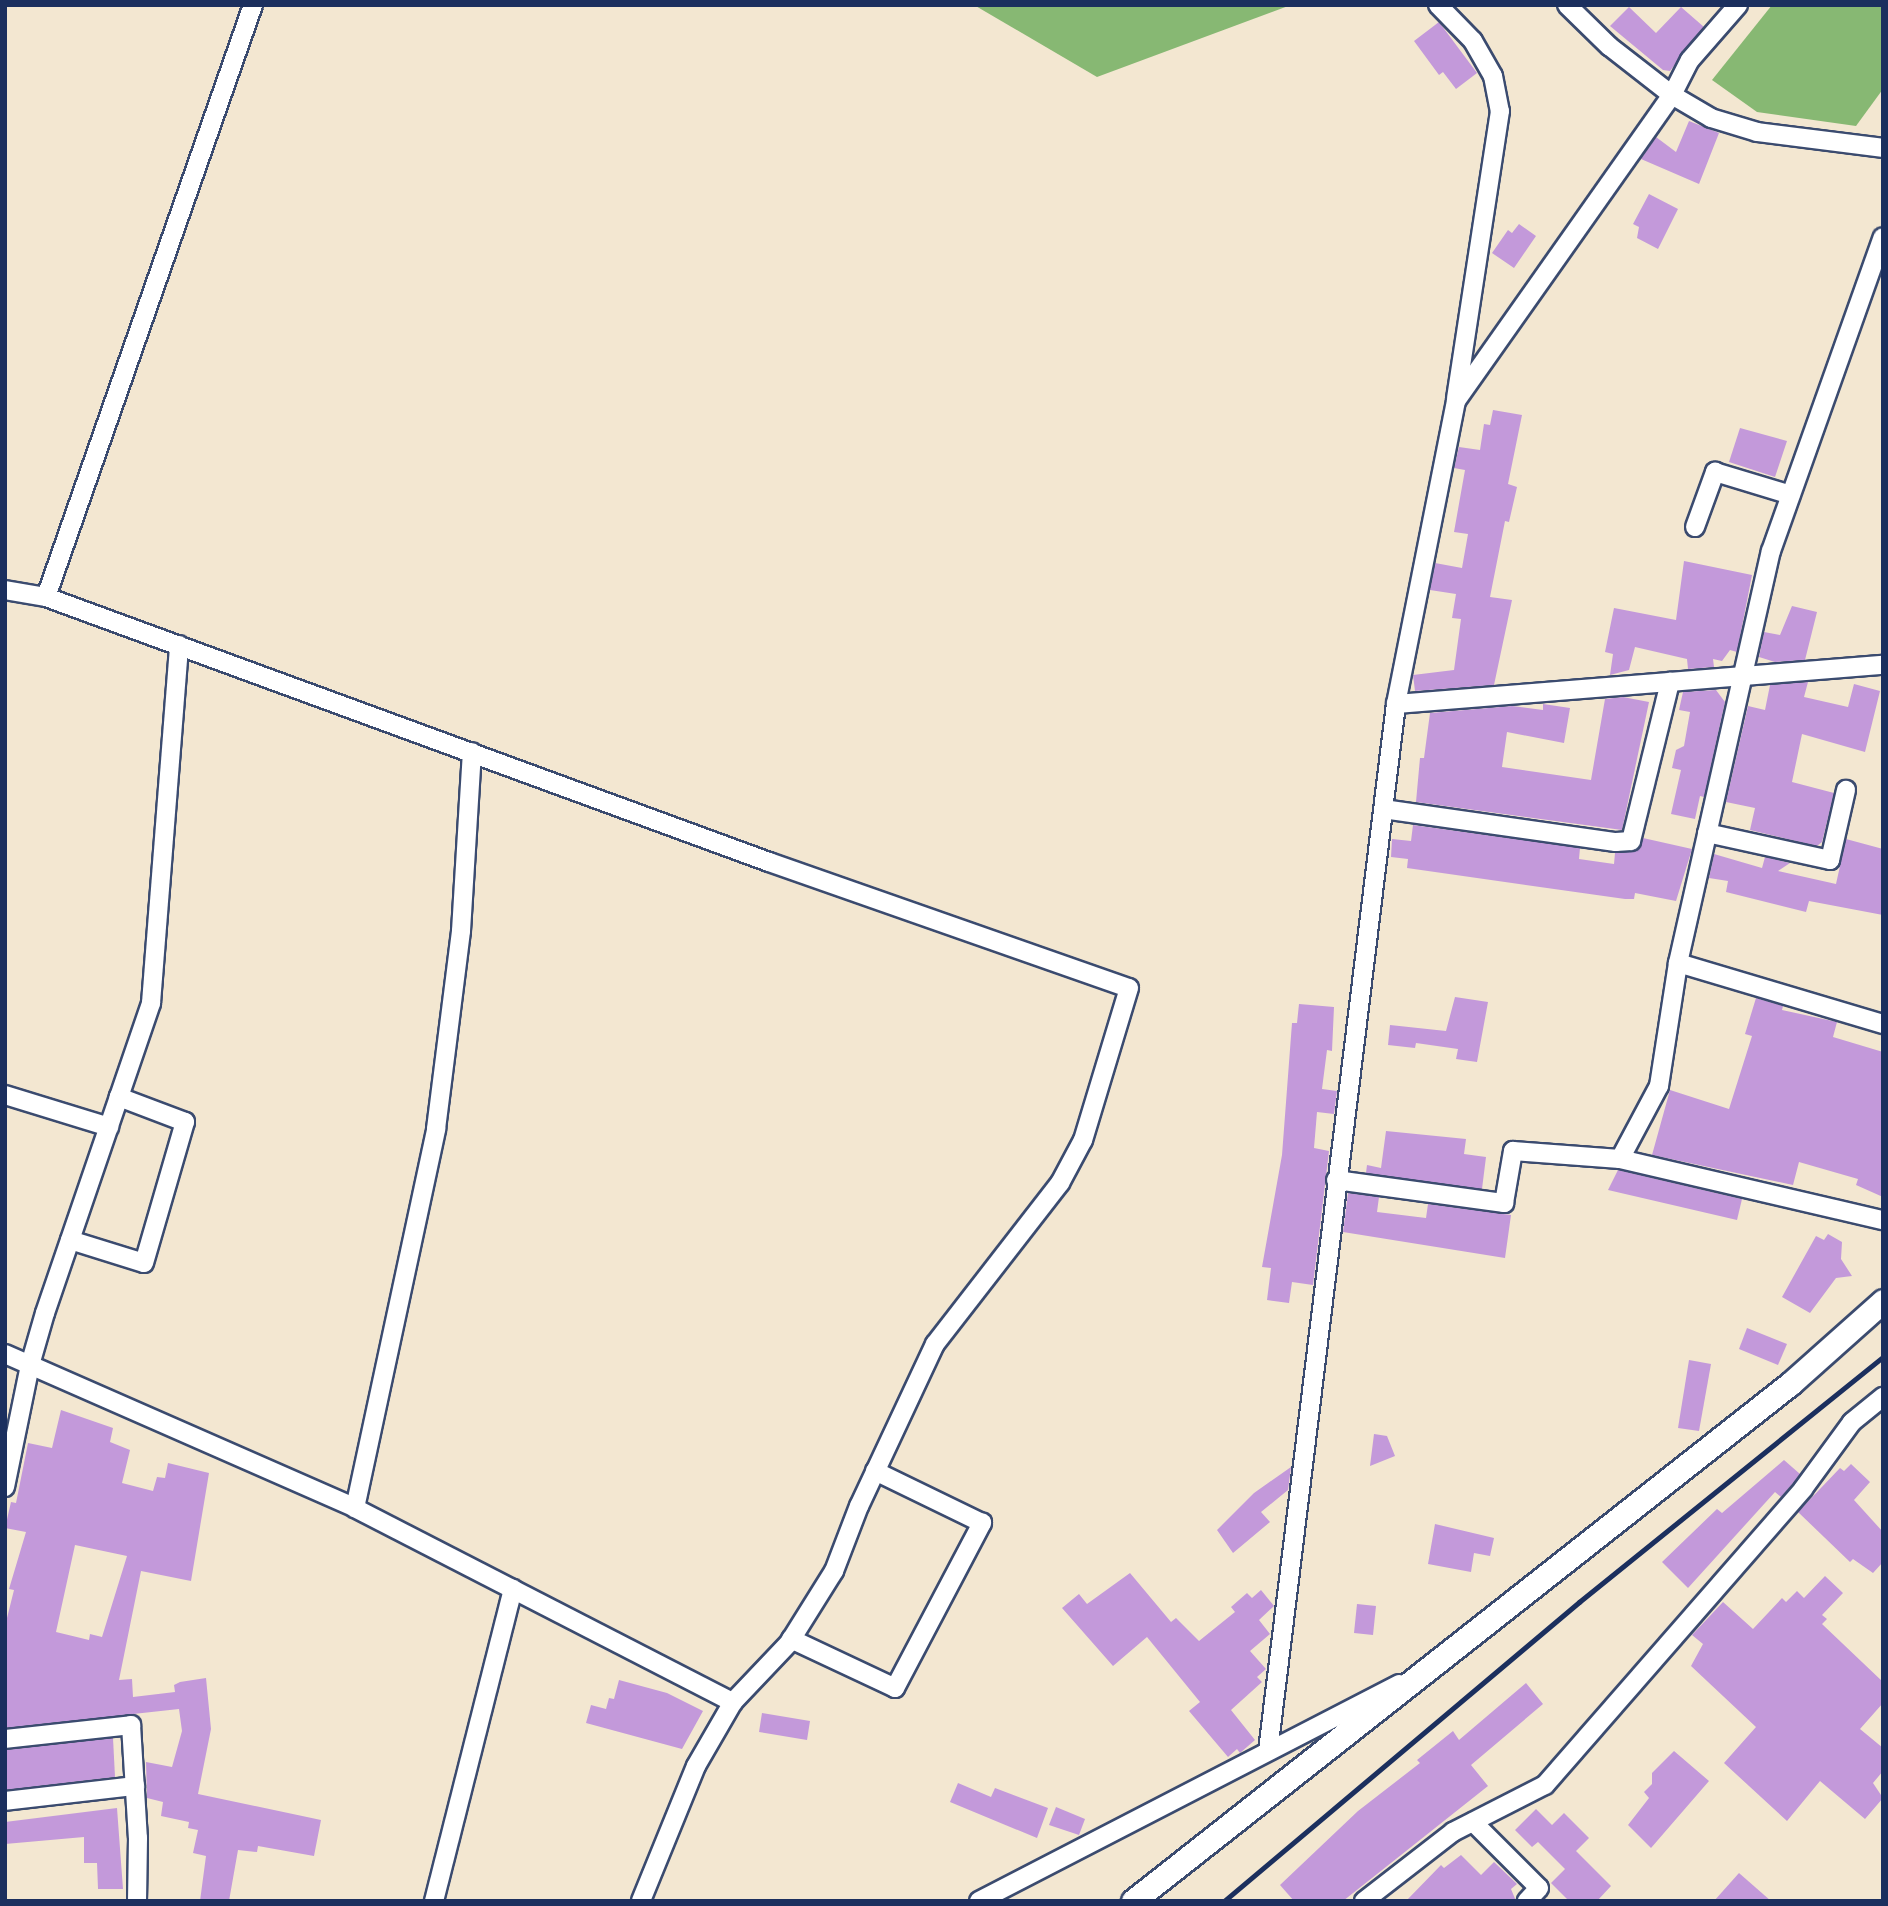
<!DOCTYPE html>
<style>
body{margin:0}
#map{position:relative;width:1888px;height:1906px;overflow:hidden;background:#f3e7d1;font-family:"Sorts Mill Goudy",serif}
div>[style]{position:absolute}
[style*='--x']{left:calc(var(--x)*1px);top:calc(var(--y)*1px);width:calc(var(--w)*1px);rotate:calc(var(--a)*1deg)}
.forest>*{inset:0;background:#87b873}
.building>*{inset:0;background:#c399da}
.roads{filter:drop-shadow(2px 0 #3b4b6f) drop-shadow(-2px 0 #3b4b6f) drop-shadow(0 2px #3b4b6f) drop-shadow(0 -2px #3b4b6f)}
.minor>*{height:18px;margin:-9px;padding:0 9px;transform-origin:9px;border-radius:9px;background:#fff}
.tertiary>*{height:23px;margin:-11.5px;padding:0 11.5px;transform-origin:11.5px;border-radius:11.5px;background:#fff}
.rail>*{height:5px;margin:-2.5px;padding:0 2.5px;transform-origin:2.5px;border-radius:2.5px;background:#1b2f5e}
span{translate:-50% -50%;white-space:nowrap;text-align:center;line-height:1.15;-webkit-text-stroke:5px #f7f3e8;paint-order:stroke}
.frame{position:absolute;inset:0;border:7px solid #1b2f5e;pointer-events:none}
</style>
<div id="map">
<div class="forest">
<div style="clip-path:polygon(974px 5px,1291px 5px,1097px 77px)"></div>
<div style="clip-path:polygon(1772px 5px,1883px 5px,1883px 89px,1856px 126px,1757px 112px,1712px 80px)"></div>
</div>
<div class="building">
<div style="clip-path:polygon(1629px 7px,1656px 33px,1681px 7px,1704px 27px,1670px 71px,1663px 70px,1610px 26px)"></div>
<div style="clip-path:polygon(1439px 22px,1477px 73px,1456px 89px,1443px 72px,1439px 75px,1414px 41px)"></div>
<div style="clip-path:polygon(1689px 121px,1719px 133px,1699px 184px,1641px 159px,1656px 137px,1676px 152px)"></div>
<div style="clip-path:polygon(1649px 194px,1678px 209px,1658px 249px,1637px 238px,1639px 227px,1633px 224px)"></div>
<div style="clip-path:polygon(1519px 224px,1536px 236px,1514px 268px,1492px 253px,1508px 230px,1512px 233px)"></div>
<div style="clip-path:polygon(1493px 410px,1522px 415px,1508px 484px,1517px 487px,1509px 522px,1505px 521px,1490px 597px,1512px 600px,1494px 685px,1415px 691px,1413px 675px,1454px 670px,1461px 619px,1452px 618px,1456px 594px,1430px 590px,1435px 563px,1462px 568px,1468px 534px,1454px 532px,1465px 470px,1454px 468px,1459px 447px,1480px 450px,1484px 424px,1490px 425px)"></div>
<div style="clip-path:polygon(1740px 428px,1787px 441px,1775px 477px,1729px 462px)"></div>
<div style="clip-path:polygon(1684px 561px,1752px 575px,1737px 652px,1730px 650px,1722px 661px,1713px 659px,1714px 667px,1688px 669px,1687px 659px,1635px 647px,1629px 670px,1610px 675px,1613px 654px,1605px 652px,1614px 608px,1676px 620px)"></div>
<div style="clip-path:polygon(1792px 606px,1817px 612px,1805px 660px,1775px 662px,1759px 657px,1764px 632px,1780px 635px)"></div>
<div style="clip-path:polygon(1808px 682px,1804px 697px,1848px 707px,1854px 684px,1880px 691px,1865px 752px,1802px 734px,1792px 782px,1834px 793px,1822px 842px,1817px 846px,1750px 830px,1755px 808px,1726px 802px,1748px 706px,1765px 710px,1770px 685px)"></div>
<div style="clip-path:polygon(1716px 690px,1725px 702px,1704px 797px,1700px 796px,1695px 819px,1671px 814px,1681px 770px,1672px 768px,1676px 750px,1684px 746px,1690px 712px,1679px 710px,1683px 692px)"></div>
<div style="clip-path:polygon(1623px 697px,1649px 702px,1622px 830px,1416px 802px,1420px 758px,1424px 758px,1430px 713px,1512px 706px,1543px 710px,1543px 704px,1570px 708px,1564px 743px,1507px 732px,1502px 767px,1591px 780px,1605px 699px)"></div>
<div style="clip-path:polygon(1413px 825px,1580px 848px,1579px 859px,1614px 864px,1615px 853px,1638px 850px,1643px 838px,1692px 849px,1676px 901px,1635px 893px,1634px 899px,1625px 899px,1407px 868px,1408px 859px,1391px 857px,1392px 839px,1411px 841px)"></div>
<div style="clip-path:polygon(1846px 839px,1883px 849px,1883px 915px,1809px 901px,1806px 912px,1726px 892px,1728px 881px,1709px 878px,1714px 854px,1762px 868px,1765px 857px,1790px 863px,1778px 871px,1836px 884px)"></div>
<div style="clip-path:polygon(1455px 997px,1488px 1002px,1477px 1062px,1456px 1059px,1458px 1049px,1416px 1043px,1415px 1048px,1388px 1045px,1390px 1025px,1446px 1031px)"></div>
<div style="clip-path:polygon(1756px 998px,1783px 1006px,1782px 1010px,1837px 1022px,1833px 1037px,1883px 1052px,1883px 1197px,1856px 1185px,1858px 1179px,1799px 1162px,1793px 1185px,1652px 1155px,1670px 1090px,1729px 1109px,1752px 1036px,1745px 1034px)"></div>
<div style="clip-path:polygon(1299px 1004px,1334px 1007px,1332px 1051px,1327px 1050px,1322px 1089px,1337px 1091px,1334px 1114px,1317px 1112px,1314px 1148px,1329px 1151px,1313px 1285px,1292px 1282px,1289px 1303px,1267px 1300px,1271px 1268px,1262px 1267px,1282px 1155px,1292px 1023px,1297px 1023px)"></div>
<div style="clip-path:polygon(1386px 1131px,1466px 1139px,1464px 1154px,1486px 1157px,1482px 1189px,1366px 1173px,1367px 1165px,1381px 1168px)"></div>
<div style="clip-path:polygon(1618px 1170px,1742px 1199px,1737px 1220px,1608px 1190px)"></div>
<div style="clip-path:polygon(1348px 1193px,1379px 1197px,1377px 1212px,1426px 1218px,1428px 1204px,1511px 1215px,1505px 1258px,1343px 1232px)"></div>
<div style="clip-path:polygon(1828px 1234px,1842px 1242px,1841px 1259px,1852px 1276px,1836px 1278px,1810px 1313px,1782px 1297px,1816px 1236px,1824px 1240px)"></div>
<div style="clip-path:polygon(1747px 1328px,1787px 1344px,1778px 1365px,1739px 1349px)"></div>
<div style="clip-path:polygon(1689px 1360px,1711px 1364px,1699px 1431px,1678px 1428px)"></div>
<div style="clip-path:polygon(evenodd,61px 1410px,113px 1428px,110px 1442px,130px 1450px,122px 1483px,153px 1491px,157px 1477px,165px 1478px,168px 1463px,209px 1473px,191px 1581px,141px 1571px,119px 1680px,132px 1679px,133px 1697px,175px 1692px,174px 1685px,180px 1682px,206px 1678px,211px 1729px,198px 1794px,321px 1820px,314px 1856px,258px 1846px,257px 1852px,238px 1850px,229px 1901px,200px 1901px,206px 1856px,193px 1853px,198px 1830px,188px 1828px,189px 1822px,161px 1816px,163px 1802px,147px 1798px,146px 1762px,172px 1767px,182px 1731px,179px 1709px,5px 1728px,5px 1626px,14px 1590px,9px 1589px,26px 1532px,5px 1528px,11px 1502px,16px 1503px,28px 1443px,52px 1448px,61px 1410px,75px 1545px,127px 1556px,102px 1637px,90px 1634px,89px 1640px,56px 1632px,75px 1545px)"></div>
<div style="clip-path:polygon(1374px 1434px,1387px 1436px,1395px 1456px,1370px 1466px)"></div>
<div style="clip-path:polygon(1784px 1460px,1800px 1474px,1794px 1482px,1781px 1497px,1775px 1492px,1688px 1588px,1662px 1562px,1717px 1509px,1722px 1513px)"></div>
<div style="clip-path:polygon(1851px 1464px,1870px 1482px,1854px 1500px,1883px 1532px,1883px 1562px,1873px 1573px,1853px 1559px,1850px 1562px,1798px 1512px,1840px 1468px,1844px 1471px)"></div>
<div style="clip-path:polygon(1291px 1467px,1288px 1490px,1261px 1512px,1270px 1522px,1233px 1553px,1217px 1530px,1254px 1493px)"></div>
<div style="clip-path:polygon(1435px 1524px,1494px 1538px,1490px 1556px,1474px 1553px,1471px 1572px,1428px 1564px)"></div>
<div style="clip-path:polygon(1130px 1573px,1171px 1622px,1176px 1618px,1199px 1641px,1235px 1612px,1231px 1607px,1247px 1593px,1252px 1598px,1261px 1590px,1274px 1606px,1259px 1620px,1270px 1634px,1250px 1651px,1266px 1669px,1257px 1677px,1262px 1682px,1231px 1710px,1255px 1740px,1240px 1753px,1237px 1749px,1228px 1757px,1189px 1711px,1200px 1702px,1147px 1637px,1113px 1666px,1062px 1608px,1079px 1594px,1087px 1604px)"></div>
<div style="clip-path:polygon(1825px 1576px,1843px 1593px,1822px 1615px,1827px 1619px,1822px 1624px,1883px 1682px,1883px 1703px,1860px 1729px,1883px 1748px,1883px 1771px,1873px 1783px,1883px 1798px,1865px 1819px,1820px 1781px,1787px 1821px,1724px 1763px,1756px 1727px,1691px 1666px,1703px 1644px,1692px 1635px,1723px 1602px,1753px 1629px,1782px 1598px,1786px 1602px,1797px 1591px,1804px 1598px)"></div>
<div style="clip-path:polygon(1357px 1604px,1376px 1606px,1373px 1635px,1354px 1633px)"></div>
<div style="clip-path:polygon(619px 1680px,667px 1693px,703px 1711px,682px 1749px,586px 1723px,591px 1705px,606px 1709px,609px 1698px,614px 1699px)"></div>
<div style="clip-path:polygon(1526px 1683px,1543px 1704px,1471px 1765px,1488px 1786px,1343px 1901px,1294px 1901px,1280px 1885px,1358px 1811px,1420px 1763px,1417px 1760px,1453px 1731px,1459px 1740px)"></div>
<div style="clip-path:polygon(762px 1713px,810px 1721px,807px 1740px,759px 1732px)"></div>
<div style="clip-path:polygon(113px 1738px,115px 1777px,5px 1790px,5px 1750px)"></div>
<div style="clip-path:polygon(1674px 1751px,1709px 1781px,1651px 1848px,1628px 1825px,1649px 1798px,1644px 1792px,1652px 1784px,1652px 1773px)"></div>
<div style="clip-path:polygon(958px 1783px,991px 1797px,995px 1788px,1048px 1808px,1037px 1838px,950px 1802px)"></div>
<div style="clip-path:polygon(1056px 1807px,1085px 1819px,1079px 1835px,1049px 1825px)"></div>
<div style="clip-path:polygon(117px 1808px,123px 1889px,98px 1889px,97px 1863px,84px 1863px,84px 1837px,5px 1844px,5px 1822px)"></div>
<div style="clip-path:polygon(1536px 1809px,1552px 1825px,1564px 1813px,1589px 1838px,1576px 1851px,1611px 1886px,1597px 1901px,1569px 1901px,1551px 1883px,1565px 1869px,1538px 1842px,1532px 1847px,1515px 1830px)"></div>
<div style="clip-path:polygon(1461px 1855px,1481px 1875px,1494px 1862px,1517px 1884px,1511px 1889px,1516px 1901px,1406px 1901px,1441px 1865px,1444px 1868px)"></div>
<div style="clip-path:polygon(1739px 1873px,1771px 1901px,1714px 1901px)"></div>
</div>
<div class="roads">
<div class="minor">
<div style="--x:1438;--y:5;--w:50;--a:45.8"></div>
<div style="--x:1473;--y:41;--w:40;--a:60.3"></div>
<div style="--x:1493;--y:76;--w:36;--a:79"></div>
<div style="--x:1500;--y:111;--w:290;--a:98.7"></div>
<div style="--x:1567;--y:5;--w:59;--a:44.3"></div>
<div style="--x:1609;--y:46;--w:80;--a:37.9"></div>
<div style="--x:1672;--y:95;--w:45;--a:30.5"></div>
<div style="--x:1711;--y:118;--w:48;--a:16.9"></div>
<div style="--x:1757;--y:132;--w:127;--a:7.2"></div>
<div style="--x:1695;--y:527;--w:59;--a:-70"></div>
<div style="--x:1715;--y:472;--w:79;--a:16.8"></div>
<div style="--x:5;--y:590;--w:42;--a:9.7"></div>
<div style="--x:46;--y:597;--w:770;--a:20.13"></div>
<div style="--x:769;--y:862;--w:381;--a:19.3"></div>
<div style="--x:1129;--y:988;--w:159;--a:106.8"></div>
<div style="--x:1083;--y:1140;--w:49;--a:118.1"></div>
<div style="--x:1060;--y:1183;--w:204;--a:127.8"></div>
<div style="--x:935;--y:1344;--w:179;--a:115.1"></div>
<div style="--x:859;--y:1506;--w:70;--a:111"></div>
<div style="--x:834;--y:1571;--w:85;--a:122"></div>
<div style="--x:789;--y:1643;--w:81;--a:133.5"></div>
<div style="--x:733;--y:1702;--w:74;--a:120"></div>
<div style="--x:696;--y:1766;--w:146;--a:112.2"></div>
<div style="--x:46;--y:597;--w:627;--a:-70.73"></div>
<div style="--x:1396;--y:704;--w:489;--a:-4.6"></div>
<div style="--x:1383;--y:809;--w:235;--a:8.1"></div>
<div style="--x:1616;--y:842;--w:15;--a:-4"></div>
<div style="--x:1631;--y:841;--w:164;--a:-76.2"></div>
<div style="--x:1707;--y:833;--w:126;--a:12.4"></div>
<div style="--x:1830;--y:860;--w:72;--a:-77.1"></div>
<div style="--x:1678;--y:963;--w:214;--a:16.6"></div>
<div style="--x:5;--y:1095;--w:109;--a:17.1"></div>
<div style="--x:1620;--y:1159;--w:83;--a:-61.9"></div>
<div style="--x:1659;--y:1086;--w:124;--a:-81.2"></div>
<div style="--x:1678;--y:963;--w:422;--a:-77.3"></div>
<div style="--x:1771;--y:551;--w:333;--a:-70.4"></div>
<div style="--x:1336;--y:1180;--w:170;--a:7.8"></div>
<div style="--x:1504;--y:1203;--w:53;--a:-80.2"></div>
<div style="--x:1513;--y:1151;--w:107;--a:4.3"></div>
<div style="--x:1620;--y:1159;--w:270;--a:13.1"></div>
<div style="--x:70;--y:1240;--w:77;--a:17.3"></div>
<div style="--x:144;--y:1263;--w:147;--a:-73.8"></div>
<div style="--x:185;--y:1122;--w:71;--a:-159.3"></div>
<div style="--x:5;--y:1354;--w:382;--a:23.7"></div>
<div style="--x:355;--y:1508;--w:425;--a:27.2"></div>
<div style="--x:5;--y:1487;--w:125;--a:-78.4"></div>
<div style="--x:30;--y:1365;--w:54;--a:-73.9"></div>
<div style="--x:45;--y:1313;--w:328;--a:-71.1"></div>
<div style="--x:151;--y:1003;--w:359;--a:-85.5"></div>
<div style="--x:355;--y:1508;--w:388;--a:-77.9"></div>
<div style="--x:436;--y:1129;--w:200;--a:-82.8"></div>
<div style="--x:461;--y:931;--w:179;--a:-86.5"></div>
<div style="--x:791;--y:1639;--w:115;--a:25.2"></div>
<div style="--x:895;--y:1688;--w:187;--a:-62.2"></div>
<div style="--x:982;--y:1523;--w:119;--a:-154.1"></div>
<div style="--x:5;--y:1739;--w:127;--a:-6.3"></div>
<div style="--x:131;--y:1725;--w:113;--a:86.5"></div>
<div style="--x:138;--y:1838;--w:63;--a:90.9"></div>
<div style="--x:1268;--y:1751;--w:1055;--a:-83.03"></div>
<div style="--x:1396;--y:704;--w:309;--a:-78.8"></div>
<div style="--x:1456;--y:401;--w:375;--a:-54.8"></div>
<div style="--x:1672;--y:95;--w:39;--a:-63"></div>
<div style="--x:1690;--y:60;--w:73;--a:-48.9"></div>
<div style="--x:5;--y:1801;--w:131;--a:-6.6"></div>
<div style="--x:1473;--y:1822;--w:93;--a:45"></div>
<div style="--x:1539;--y:1888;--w:18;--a:133"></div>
<div style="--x:434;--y:1901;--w:322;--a:-75.8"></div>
<div style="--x:979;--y:1901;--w:473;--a:-27.3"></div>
<div style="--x:1364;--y:1901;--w:113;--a:-37.8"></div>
<div style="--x:1453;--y:1832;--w:103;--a:-27.1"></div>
<div style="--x:1545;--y:1785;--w:393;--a:-48.9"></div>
<div style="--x:1803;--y:1489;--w:83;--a:-53.8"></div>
<div style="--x:1852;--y:1422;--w:40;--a:-39"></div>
</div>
<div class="tertiary">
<div style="--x:1133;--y:1901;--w:837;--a:-38.21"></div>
<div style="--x:1791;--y:1383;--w:123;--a:-41.7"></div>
</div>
</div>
<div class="rail">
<div style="--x:1224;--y:1901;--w:464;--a:-40.1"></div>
<div style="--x:1579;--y:1602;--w:390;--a:-38.9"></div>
</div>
<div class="frame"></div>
</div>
